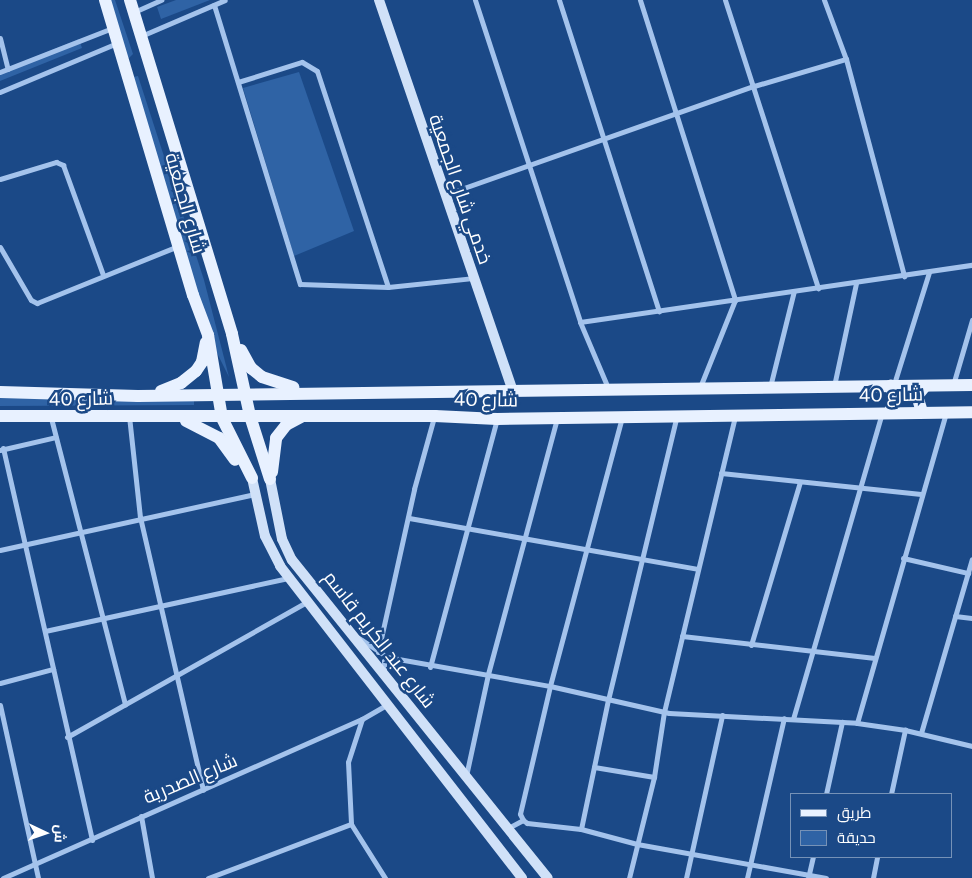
<!DOCTYPE html>
<meta charset="utf-8">
<style>
body{margin:0}
#map{position:relative;width:972px;height:878px;overflow:hidden;background:#1b4987;font-family:Commissioner,Cairo,sans-serif}
div>[style]{position:absolute}
[style*='--x']{left:calc(var(--x)*1px);top:calc(var(--y)*1px);width:calc(var(--w)*1px);rotate:calc(var(--a)*1deg)}
.green>*{inset:0;background:#2f63a5}
.street>*{height:5px;margin:-2.5px;padding:0 2.5px;transform-origin:2.5px;border-radius:2.5px;background:#a4c3ec}
.secondary>*{height:10px;margin:-5px;padding:0 5px;transform-origin:5px;border-radius:5px;background:#d0e1f8}
.primary>*{height:12px;margin:-6px;padding:0 6px;transform-origin:6px;border-radius:6px;background:#e8f1ff}
span{translate:-50% -50%;white-space:nowrap;text-align:center;line-height:1.15;-webkit-text-stroke:5px #1b4987;paint-order:stroke}
.street-label{font-size:19px;color:#fff}
.legend{position:absolute;left:790px;top:793px;width:162px;height:65px;box-sizing:border-box;background:#1b4987;border:1px solid #7692b7;margin:0;padding:6px 9px;list-style:none;font-size:15px;color:#fff}
.legend li{display:flex;align-items:center;gap:10px;height:25px}
.legend b{width:25px;border:1px solid #7692b7}
.north{position:absolute;left:20px;top:808px;width:50px;height:50px;-webkit-text-stroke:4px #1b4987;paint-order:stroke;rotate:93deg;font-size:14px;font-weight:700;line-height:20px;text-align:center;color:#fff}
.north::after{content:'';display:block;margin:auto;width:18px;height:22px;background:#fff;clip-path:polygon(50% 0,100% 100%,50% 72%,0 100%)}
</style>
<div id="map">
<div class="green">
<div style="clip-path:polygon(107px 0,115px 0,133px 54px,129px 58px,124px 57px)"></div>
<div style="clip-path:polygon(176px 0,210px 0,161px 19px,157px 7px)"></div>
<div style="clip-path:polygon(79px 39px,82px 48px,0 81px,0 71px)"></div>
<div style="clip-path:polygon(299px 72px,354px 231px,294px 256px,243px 88px)"></div>
<div style="clip-path:polygon(138px 76px,204px 280px,229px 377px,208px 335px,133px 77px)"></div>
<div style="clip-path:polygon(194px 396px,194px 405px,0 406px,0 397px)"></div>
</div>
<div class="street">
<div style="--x:475;--y:0;--w:339;--a:71.9"></div>
<div style="--x:580;--y:322;--w:72;--a:67"></div>
<div style="--x:559;--y:0;--w:327;--a:72.2"></div>
<div style="--x:640;--y:0;--w:315;--a:72.4"></div>
<div style="--x:735;--y:300;--w:94;--a:111.9"></div>
<div style="--x:725;--y:0;--w:303;--a:72.1"></div>
<div style="--x:824;--y:0;--w:63;--a:69.6"></div>
<div style="--x:846;--y:59;--w:225;--a:75"></div>
<div style="--x:214;--y:5;--w:292;--a:72.9"></div>
<div style="--x:300;--y:284;--w:88;--a:2"></div>
<div style="--x:388;--y:287;--w:85;--a:-6"></div>
<div style="--x:134;--y:12;--w:30;--a:-24"></div>
<div style="--x:141;--y:36;--w:91;--a:-23.2"></div>
<div style="--x:0;--y:38;--w:32;--a:76"></div>
<div style="--x:0;--y:72;--w:120;--a:-21.4"></div>
<div style="--x:238;--y:82;--w:67;--a:-17.4"></div>
<div style="--x:302;--y:62;--w:17;--a:31"></div>
<div style="--x:317;--y:71;--w:227;--a:71.8"></div>
<div style="--x:0;--y:92;--w:127;--a:-22.7"></div>
<div style="--x:0;--y:179;--w:59;--a:-16.9"></div>
<div style="--x:56;--y:162;--w:8;--a:23"></div>
<div style="--x:63;--y:165;--w:117;--a:70"></div>
<div style="--x:444;--y:195;--w:329;--a:-19.4"></div>
<div style="--x:754;--y:86;--w:96;--a:-16.4"></div>
<div style="--x:0;--y:247;--w:61;--a:59.7"></div>
<div style="--x:31;--y:300;--w:7;--a:27"></div>
<div style="--x:37;--y:303;--w:152;--a:-22"></div>
<div style="--x:580;--y:322;--w:396;--a:-8.3"></div>
<div style="--x:894;--y:384;--w:117;--a:-72.6"></div>
<div style="--x:953;--y:385;--w:68;--a:-73.7"></div>
<div style="--x:834;--y:386;--w:105;--a:-77.9"></div>
<div style="--x:770;--y:387;--w:99;--a:-76"></div>
<div style="--x:129;--y:416;--w:102;--a:83.8"></div>
<div style="--x:140;--y:517;--w:280;--a:77"></div>
<div style="--x:622;--y:417;--w:278;--a:105"></div>
<div style="--x:550;--y:686;--w:131;--a:103.2"></div>
<div style="--x:520;--y:814;--w:7;--a:63"></div>
<div style="--x:523;--y:820;--w:5;--a:37"></div>
<div style="--x:527;--y:823;--w:54;--a:6.3"></div>
<div style="--x:581;--y:829;--w:58;--a:15"></div>
<div style="--x:637;--y:844;--w:192;--a:10.2"></div>
<div style="--x:51;--y:418;--w:296;--a:75.5"></div>
<div style="--x:3;--y:448;--w:402;--a:77.2"></div>
<div style="--x:0;--y:450;--w:57;--a:-13.1"></div>
<div style="--x:721;--y:473;--w:201;--a:6"></div>
<div style="--x:409;--y:518;--w:293;--a:10"></div>
<div style="--x:0;--y:550;--w:261;--a:-12.4"></div>
<div style="--x:903;--y:558;--w:67;--a:13"></div>
<div style="--x:955;--y:616;--w:17;--a:7"></div>
<div style="--x:45;--y:631;--w:250;--a:-12.3"></div>
<div style="--x:682;--y:636;--w:194;--a:6.5"></div>
<div style="--x:359;--y:638;--w:34;--a:34"></div>
<div style="--x:387;--y:657;--w:166;--a:10.1"></div>
<div style="--x:550;--y:686;--w:122;--a:12.8"></div>
<div style="--x:669;--y:713;--w:188;--a:3"></div>
<div style="--x:857;--y:723;--w:49;--a:8.3"></div>
<div style="--x:905;--y:730;--w:69;--a:13.4"></div>
<div style="--x:751;--y:645;--w:170;--a:-73.3"></div>
<div style="--x:378;--y:652;--w:167;--a:-77.5"></div>
<div style="--x:414;--y:489;--w:75;--a:-74.5"></div>
<div style="--x:430;--y:667;--w:257;--a:-74.9"></div>
<div style="--x:384;--y:672;--w:11;--a:-90"></div>
<div style="--x:384;--y:661;--w:7;--a:-16"></div>
<div style="--x:0;--y:683;--w:55;--a:-14.8"></div>
<div style="--x:0;--y:705;--w:177;--a:77.6"></div>
<div style="--x:362;--y:719;--w:45;--a:108"></div>
<div style="--x:348;--y:762;--w:62;--a:87.2"></div>
<div style="--x:351;--y:824;--w:64;--a:57.8"></div>
<div style="--x:793;--y:719;--w:319;--a:-73.8"></div>
<div style="--x:857;--y:723;--w:323;--a:-74"></div>
<div style="--x:921;--y:733;--w:181;--a:-73.7"></div>
<div style="--x:67;--y:737;--w:277;--a:-29.4"></div>
<div style="--x:594;--y:767;--w:61;--a:9.5"></div>
<div style="--x:466;--y:776;--w:104;--a:-77.8"></div>
<div style="--x:488;--y:674;--w:265;--a:-74.9"></div>
<div style="--x:826;--y:794;--w:74;--a:-77.5"></div>
<div style="--x:891;--y:794;--w:66;--a:-77.7"></div>
<div style="--x:141;--y:816;--w:63;--a:79.9"></div>
<div style="--x:508;--y:828;--w:17;--a:-28"></div>
<div style="--x:581;--y:829;--w:132;--a:-78.2"></div>
<div style="--x:608;--y:700;--w:290;--a:-76.4"></div>
<div style="--x:3;--y:878;--w:393;--a:-23.9"></div>
<div style="--x:362;--y:719;--w:30;--a:-30"></div>
<div style="--x:208;--y:878;--w:153;--a:-20.7"></div>
<div style="--x:629;--y:878;--w:104;--a:-76.1"></div>
<div style="--x:654;--y:777;--w:66;--a:-81.3"></div>
<div style="--x:664;--y:712;--w:304;--a:-76.5"></div>
<div style="--x:686;--y:878;--w:167;--a:-77.5"></div>
<div style="--x:747;--y:878;--w:164;--a:-77"></div>
<div style="--x:808;--y:878;--w:22;--a:-77"></div>
<div style="--x:873;--y:878;--w:21;--a:-79"></div>
</div>
<div class="secondary">
<div style="--x:379;--y:0;--w:411;--a:71.1"></div>
<div style="--x:252;--y:478;--w:59;--a:77.4"></div>
<div style="--x:265;--y:536;--w:34;--a:63"></div>
<div style="--x:280;--y:566;--w:395;--a:52.2"></div>
<div style="--x:270;--y:479;--w:61;--a:78.7"></div>
<div style="--x:282;--y:539;--w:23;--a:65"></div>
<div style="--x:292;--y:560;--w:408;--a:51.2"></div>
</div>
<div class="primary">
<div style="--x:105;--y:0;--w:308;--a:73.4"></div>
<div style="--x:193;--y:295;--w:43;--a:69.4"></div>
<div style="--x:208;--y:335;--w:84;--a:80.4"></div>
<div style="--x:222;--y:418;--w:67;--a:63.4"></div>
<div style="--x:130;--y:0;--w:349;--a:73"></div>
<div style="--x:232;--y:334;--w:84;--a:77.6"></div>
<div style="--x:250;--y:416;--w:66;--a:72.4"></div>
<div style="--x:241;--y:350;--w:21;--a:61"></div>
<div style="--x:251;--y:368;--w:14;--a:39"></div>
<div style="--x:262;--y:377;--w:33;--a:18"></div>
<div style="--x:161;--y:391;--w:22;--a:-22"></div>
<div style="--x:181;--y:383;--w:19;--a:-39"></div>
<div style="--x:196;--y:371;--w:11;--a:-56"></div>
<div style="--x:202;--y:362;--w:20;--a:-79"></div>
<div style="--x:0;--y:392;--w:138;--a:1.7"></div>
<div style="--x:138;--y:396;--w:834;--a:-0.76"></div>
<div style="--x:922;--y:412;--w:17;--a:-107"></div>
<div style="--x:917;--y:396;--w:13;--a:-51"></div>
<div style="--x:889;--y:413;--w:13;--a:-63"></div>
<div style="--x:895;--y:401;--w:16;--a:-105"></div>
<div style="--x:0;--y:416;--w:435;--a:0"></div>
<div style="--x:435;--y:416;--w:62;--a:2.8"></div>
<div style="--x:497;--y:419;--w:475;--a:-0.8"></div>
<div style="--x:186;--y:421;--w:37;--a:27"></div>
<div style="--x:219;--y:438;--w:27;--a:54"></div>
<div style="--x:272;--y:472;--w:34;--a:-83"></div>
<div style="--x:276;--y:438;--w:16;--a:-52"></div>
<div style="--x:286;--y:425;--w:17;--a:-28"></div>
</div>
<div class="street-label">
<span style="left:461px;top:189px;rotate:71deg">خدمي شارع الجمعية</span>
<span style="left:186px;top:203px;rotate:74deg">شارع الجمعية</span>
<span style="left:891px;top:394px;rotate:-1deg">شارع 40</span>
<span style="left:81px;top:398px;rotate:-1deg">شارع 40</span>
<span style="left:486px;top:399px;rotate:1deg">شارع 40</span>
<span style="left:380px;top:639px;rotate:52deg">شارع عبد الكريم قاسم</span>
<span style="left:190px;top:778px;rotate:-23deg">شارع الصدرية</span>
</div>
<ul class="legend">
<li><b style="height:6px;background:#e8f1ff"></b>طريق</li>
<li><b style="height:14px;background:#2f63a5"></b>حديقة</li>
</ul>
<div class="north">ش</div>
</div>
